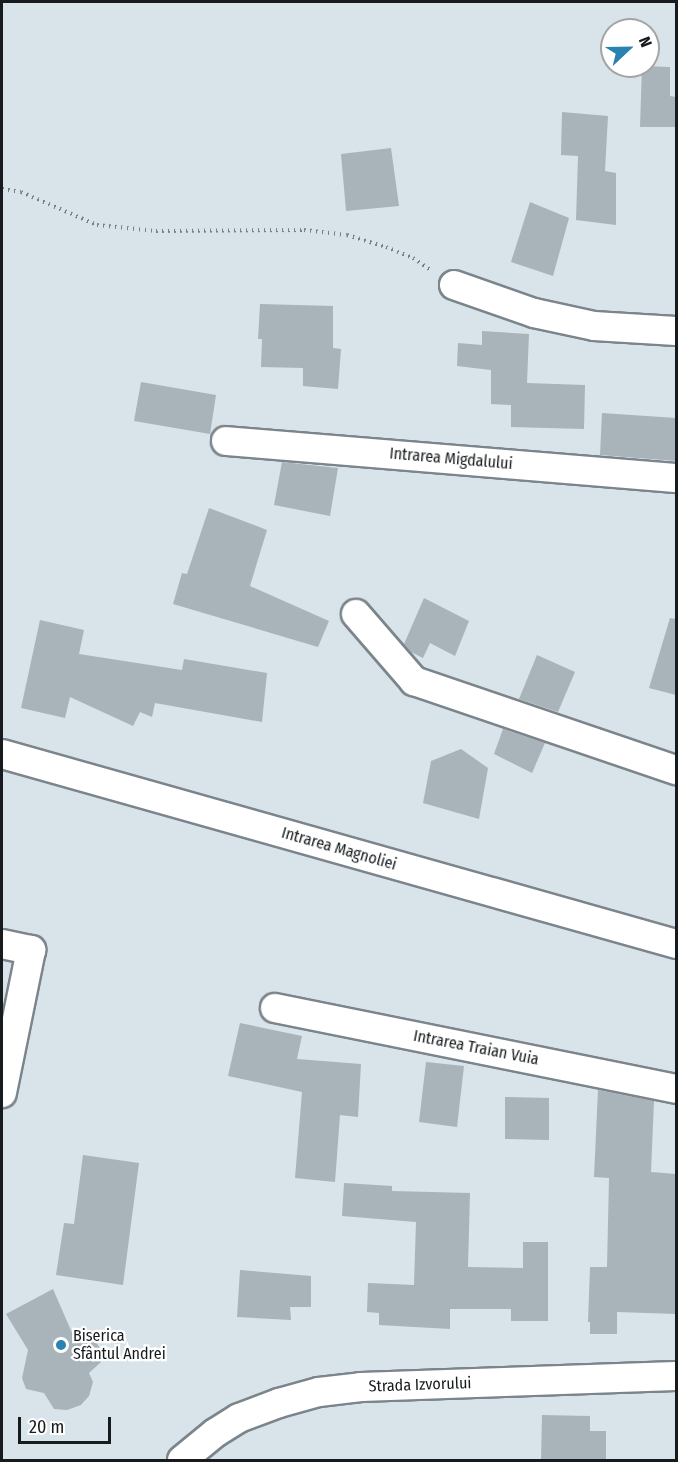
<!DOCTYPE html>
<meta charset="utf-8">
<style>
body{margin:0}
#map{position:relative;width:678px;height:1462px;overflow:hidden;background:#d8e3ea;font-family:"Fira Sans Condensed",sans-serif}
div>[style]{position:absolute}
[style*='--x']{left:calc(var(--x)*1px);top:calc(var(--y)*1px);width:calc(var(--w)*1px);rotate:calc(var(--a)*1deg)}
.building>*{inset:0;background:#a9b3ba}
.path>*{height:4px;margin-top:-2px;transform-origin:0;background:repeating-linear-gradient(90deg,#798186 0 1.5px,transparent 0 6px)}
.roads{filter:drop-shadow(2px 0 #7b858b) drop-shadow(-2px 0 #7b858b) drop-shadow(0 2px #7b858b) drop-shadow(0 -2px #7b858b)}
.minor>*{height:28px;margin:-14px;padding:0 14px;transform-origin:14px;border-radius:14px;background:#fff}
.dots>*{width:16px;height:16px;translate:-50% -50%;box-sizing:border-box;border:3px solid #fff;border-radius:50%}
span{translate:-50% -50%;white-space:nowrap;text-align:center;line-height:1.15;-webkit-text-stroke:4.5px #fff;paint-order:stroke}
.street-label{font-size:16px;color:#171b1e}
.poi-label{font-size:16px;color:#171b1e}
.left{translate:0 -50%;text-align:left}
.frame{position:absolute;inset:0;border:3px solid #171b1e;pointer-events:none}
.north{position:absolute;left:600px;top:18px;width:60px;height:60px;box-sizing:border-box;background:#fff;border:2px solid #a2a4a5;border-radius:50%;rotate:68deg;font-size:16px;font-weight:700;line-height:24px;text-align:center;color:#171b1e}
.north::after{content:'';display:block;margin:auto;width:21px;height:27px;background:#2982b0;clip-path:polygon(50% 0,100% 100%,50% 72%,0 100%)}
.scale{position:absolute;left:18px;top:1417px;width:93px;height:27px;box-sizing:border-box;border:3px solid #171b1e;border-top:0;padding-left:8px;font-size:18px;line-height:21px;white-space:nowrap;color:#171b1e;-webkit-text-stroke:4px #fff;paint-order:stroke}
</style>
<div id="map">
<div class="building">
<div style="clip-path:polygon(642px 66px,670px 67px,670px 96px,676px 97px,676px 127px,640px 127px)"></div>
<div style="clip-path:polygon(562px 112px,608px 116px,605px 171px,616px 173px,616px 225px,576px 220px,578px 156px,561px 155px)"></div>
<div style="clip-path:polygon(391px 148px,399px 206px,346px 211px,341px 154px)"></div>
<div style="clip-path:polygon(530px 202px,569px 218px,553px 276px,511px 262px)"></div>
<div style="clip-path:polygon(260px 304px,333px 306px,333px 348px,341px 349px,338px 389px,303px 386px,303px 368px,261px 367px,262px 339px,258px 339px)"></div>
<div style="clip-path:polygon(482px 331px,529px 334px,527px 383px,585px 385px,584px 429px,511px 427px,511px 405px,491px 404px,491px 370px,457px 366px,458px 343px,482px 345px)"></div>
<div style="clip-path:polygon(141px 382px,216px 395px,210px 434px,134px 421px)"></div>
<div style="clip-path:polygon(602px 413px,676px 418px,676px 461px,600px 455px)"></div>
<div style="clip-path:polygon(282px 462px,338px 468px,330px 516px,274px 505px)"></div>
<div style="clip-path:polygon(209px 508px,267px 530px,250px 586px,329px 621px,318px 647px,173px 604px,182px 573px,187px 574px)"></div>
<div style="clip-path:polygon(424px 598px,469px 621px,455px 656px,430px 643px,423px 658px,411px 652px,404px 644px)"></div>
<div style="clip-path:polygon(670px 618px,676px 619px,676px 695px,649px 688px)"></div>
<div style="clip-path:polygon(40px 620px,84px 630px,79px 654px,182px 670px,184px 659px,267px 673px,262px 722px,155px 703px,152px 717px,140px 712px,133px 726px,70px 697px,65px 718px,21px 708px)"></div>
<div style="clip-path:polygon(537px 655px,575px 672px,558px 712px,519px 699px)"></div>
<div style="clip-path:polygon(503px 729px,545px 743px,532px 773px,494px 754px)"></div>
<div style="clip-path:polygon(461px 749px,488px 768px,479px 819px,423px 803px,431px 761px)"></div>
<div style="clip-path:polygon(240px 1023px,302px 1036px,297px 1059px,361px 1064px,358px 1117px,340px 1115px,335px 1182px,295px 1178px,302px 1092px,228px 1076px)"></div>
<div style="clip-path:polygon(426px 1062px,464px 1066px,457px 1127px,419px 1122px)"></div>
<div style="clip-path:polygon(598px 1090px,654px 1101px,651px 1172px,676px 1174px,676px 1314px,617px 1312px,617px 1334px,590px 1334px,590px 1322px,588px 1322px,590px 1267px,607px 1267px,609px 1178px,594px 1177px)"></div>
<div style="clip-path:polygon(505px 1097px,549px 1098px,549px 1140px,505px 1139px)"></div>
<div style="clip-path:polygon(83px 1155px,139px 1163px,123px 1285px,56px 1275px,64px 1223px,74px 1224px)"></div>
<div style="clip-path:polygon(344px 1183px,392px 1186px,392px 1191px,470px 1193px,468px 1267px,523px 1268px,523px 1242px,548px 1242px,548px 1321px,511px 1321px,511px 1309px,450px 1309px,450px 1329px,379px 1325px,379px 1313px,367px 1312px,368px 1283px,414px 1285px,416px 1222px,342px 1216px)"></div>
<div style="clip-path:polygon(240px 1270px,311px 1276px,311px 1307px,290px 1307px,291px 1320px,237px 1317px)"></div>
<div style="clip-path:polygon(53px 1289px,73px 1335px,85px 1333px,94px 1339px,101px 1350px,101px 1362px,89px 1373px,93px 1382px,89px 1396px,81px 1405px,67px 1410px,54px 1409px,44px 1393px,26px 1389px,22px 1378px,28px 1350px,6px 1314px)"></div>
<div style="clip-path:polygon(542px 1415px,590px 1416px,590px 1431px,606px 1431px,606px 1461px,541px 1461px)"></div>
</div>
<div class="path">
<div style="--x:2;--y:189;--w:19;--a:9"></div>
<div style="--x:21;--y:192;--w:83;--a:23.5"></div>
<div style="--x:97;--y:225;--w:59;--a:5.8"></div>
<div style="--x:156;--y:231;--w:148;--a:-0.4"></div>
<div style="--x:304;--y:230;--w:43;--a:6.6"></div>
<div style="--x:347;--y:235;--w:41;--a:17.1"></div>
<div style="--x:386;--y:247;--w:29;--a:22"></div>
<div style="--x:413;--y:258;--w:22;--a:34"></div>
</div>
<div class="roads">
<div class="minor">
<div style="--x:454;--y:285;--w:85;--a:19.3"></div>
<div style="--x:534;--y:313;--w:61;--a:12.2"></div>
<div style="--x:594;--y:326;--w:82;--a:3.5"></div>
<div style="--x:226;--y:441;--w:452;--a:4.7"></div>
<div style="--x:356;--y:614;--w:89;--a:49.1"></div>
<div style="--x:414;--y:681;--w:277;--a:18.8"></div>
<div style="--x:2;--y:754;--w:700;--a:15.74"></div>
<div style="--x:2;--y:944;--w:30;--a:12"></div>
<div style="--x:31;--y:950;--w:146;--a:101.5"></div>
<div style="--x:275;--y:1008;--w:409;--a:11.4"></div>
<div style="--x:182;--y:1460;--w:43;--a:-39.3"></div>
<div style="--x:215;--y:1433;--w:28;--a:-32"></div>
<div style="--x:239;--y:1418;--w:43;--a:-20.6"></div>
<div style="--x:279;--y:1403;--w:41;--a:-15.4"></div>
<div style="--x:319;--y:1392;--w:42;--a:-6.8"></div>
<div style="--x:361;--y:1387;--w:315;--a:-2"></div>
</div>
</div>
<div class="dots">
<div style="left:61px;top:1345px;background:#2982b0"></div>
</div>
<div class="street-label">
<span style="left:451px;top:459px;rotate:5deg">Intrarea Migdalului</span>
<span style="left:339px;top:849px;rotate:16deg">Intrarea Magnoliei</span>
<span style="left:476px;top:1048px;rotate:11deg">Intrarea Traian Vuia</span>
<span style="left:420px;top:1385px;rotate:-2deg">Strada Izvorului</span>
</div>
<div class="poi-label">
<span class="left" style="left:73px;top:1345px">Biserica<br>Sfântul Andrei</span>
</div>
<div class="frame"></div>
<div class="north">N</div>
<div class="scale">20 m</div>
</div>
